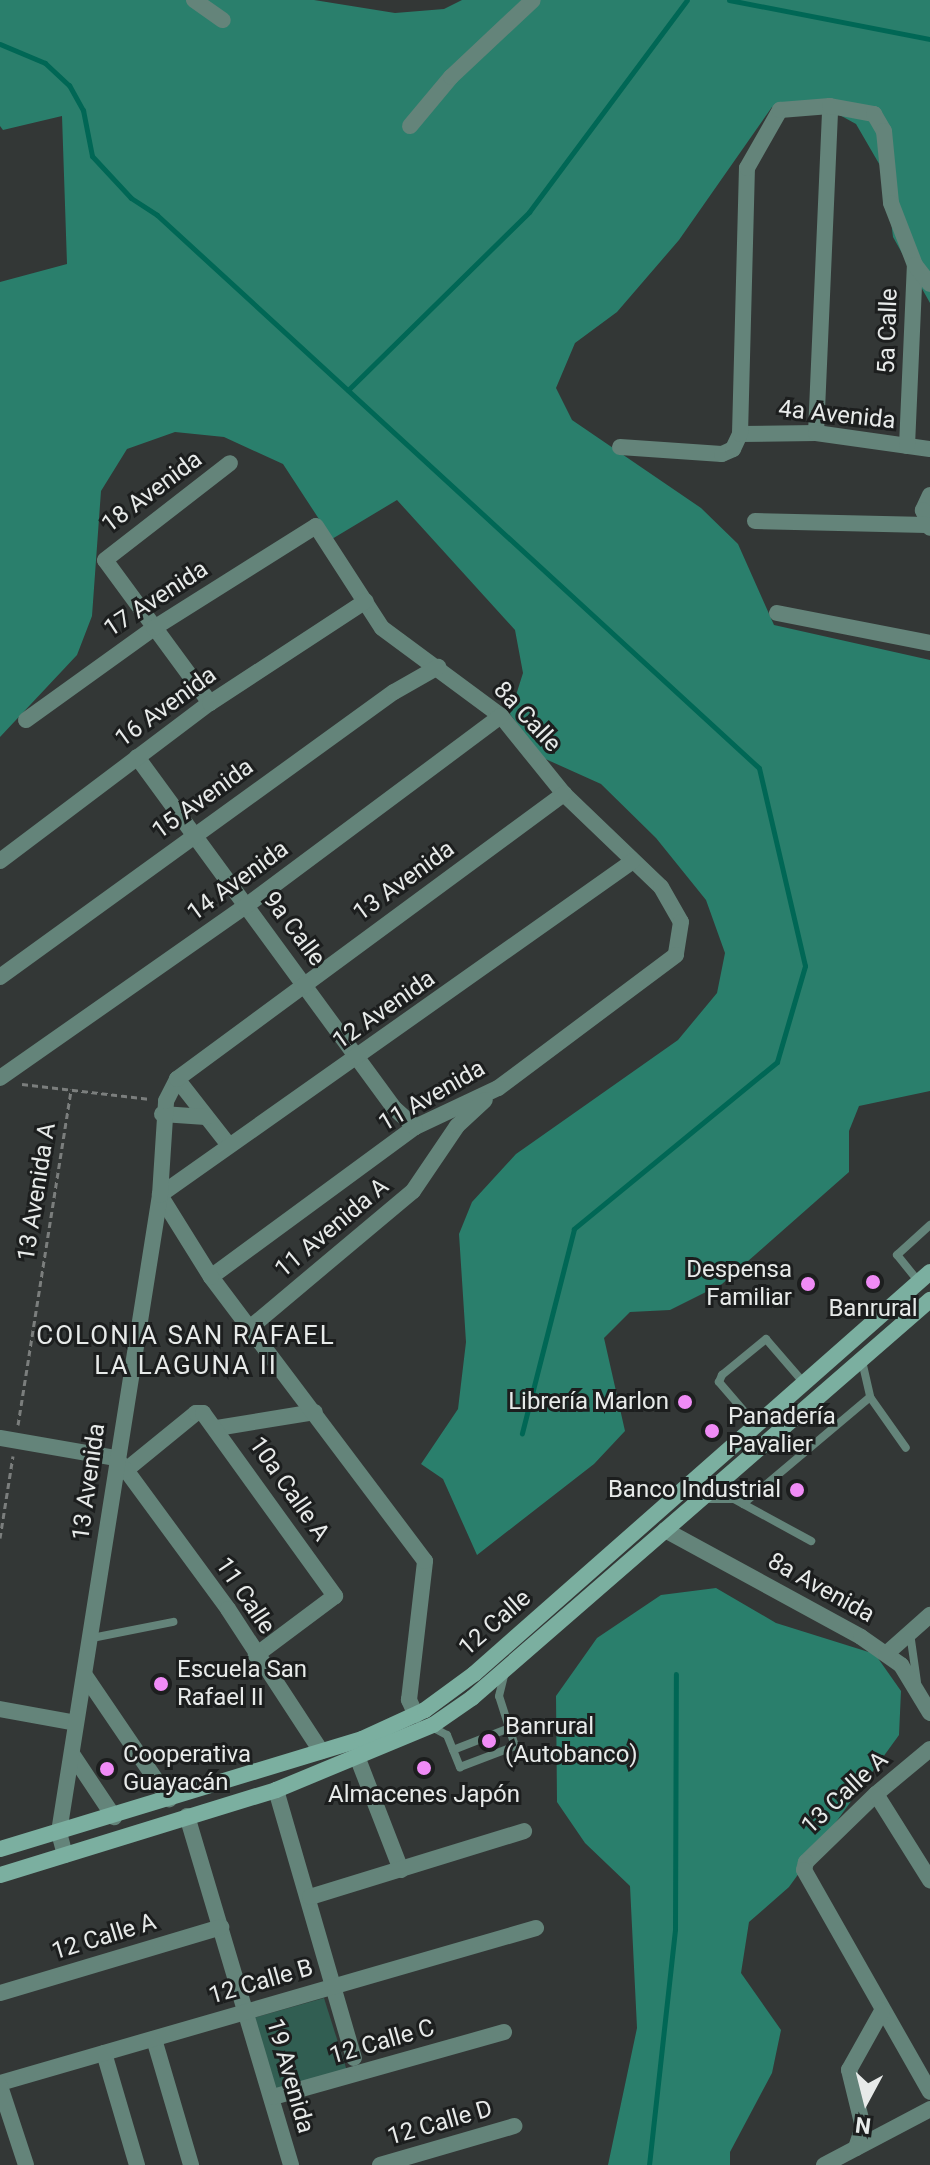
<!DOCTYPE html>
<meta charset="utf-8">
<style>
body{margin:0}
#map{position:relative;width:930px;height:2165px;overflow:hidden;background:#333736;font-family:Roboto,sans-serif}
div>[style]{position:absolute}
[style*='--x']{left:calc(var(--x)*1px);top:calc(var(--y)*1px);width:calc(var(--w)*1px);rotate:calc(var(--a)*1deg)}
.green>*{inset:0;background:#315e52}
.forest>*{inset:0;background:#2a7f6c}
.stream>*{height:5px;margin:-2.5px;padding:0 2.5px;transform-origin:2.5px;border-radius:2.5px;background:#006755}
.path>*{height:3px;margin-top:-1.5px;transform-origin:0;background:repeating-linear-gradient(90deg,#7b7e7d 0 6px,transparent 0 10px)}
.lane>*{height:8px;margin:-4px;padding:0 4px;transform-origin:4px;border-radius:4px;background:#64847a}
.street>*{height:16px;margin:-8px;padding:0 8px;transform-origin:8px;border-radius:8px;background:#64847a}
.secondary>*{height:16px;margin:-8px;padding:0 8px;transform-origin:8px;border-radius:8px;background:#7bafa0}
.dots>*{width:22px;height:22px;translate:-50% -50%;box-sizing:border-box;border:4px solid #1c1e1e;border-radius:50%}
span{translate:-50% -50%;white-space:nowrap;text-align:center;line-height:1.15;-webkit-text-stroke:6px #1c1e1e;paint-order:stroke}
.street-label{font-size:24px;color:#e7eae9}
.poi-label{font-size:24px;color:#e7eae9}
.right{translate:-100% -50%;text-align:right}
.left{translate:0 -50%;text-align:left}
.neighbourhood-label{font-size:26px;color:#e7eae9;letter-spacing:2px}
.north{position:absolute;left:826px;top:2061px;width:80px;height:80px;-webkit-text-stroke:6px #1c1e1e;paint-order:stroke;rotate:187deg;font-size:22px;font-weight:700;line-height:32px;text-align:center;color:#e7eae9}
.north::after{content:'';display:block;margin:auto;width:28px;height:36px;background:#e7eae9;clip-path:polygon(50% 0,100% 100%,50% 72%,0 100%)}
</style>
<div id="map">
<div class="green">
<div style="clip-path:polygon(324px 1998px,347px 2071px,276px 2094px,253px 2018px)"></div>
</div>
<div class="forest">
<div style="clip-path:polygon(0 0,314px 0,395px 13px,444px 9px,462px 0,930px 0,930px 303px,893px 237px,885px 174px,856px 124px,816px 102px,772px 107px,679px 240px,617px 312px,575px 343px,556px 388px,572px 420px,701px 508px,738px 544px,774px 625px,930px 660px,930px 1091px,859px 1106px,849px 1131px,849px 1172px,722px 1284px,670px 1310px,630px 1312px,604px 1338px,625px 1431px,594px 1464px,477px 1555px,443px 1479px,421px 1464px,458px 1409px,466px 1342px,459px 1234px,472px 1202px,516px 1154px,678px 1040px,717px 993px,725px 953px,706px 900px,656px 838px,601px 784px,541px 757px,510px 714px,523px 673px,515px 630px,397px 500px,332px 539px,283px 464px,224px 437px,175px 432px,127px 449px,101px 491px,92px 616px,77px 655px,0 737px,0 282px,67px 264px,62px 116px,3px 130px,0 126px)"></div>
<div style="clip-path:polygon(716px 1588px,776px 1623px,875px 1654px,901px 1691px,899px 1735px,789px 1887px,749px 1922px,741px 1973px,781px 2030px,772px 2073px,730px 2152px,730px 2165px,608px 2165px,637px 2028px,630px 1886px,585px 1843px,557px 1802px,556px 1696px,597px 1638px,661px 1595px)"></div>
</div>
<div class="stream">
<div style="--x:729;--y:0;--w:205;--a:11"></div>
<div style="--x:0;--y:44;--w:49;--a:22.9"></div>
<div style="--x:45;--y:63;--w:33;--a:43"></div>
<div style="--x:69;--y:85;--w:29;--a:61"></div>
<div style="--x:83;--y:110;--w:47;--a:78.9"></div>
<div style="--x:92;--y:156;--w:57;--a:47.1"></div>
<div style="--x:131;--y:198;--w:31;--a:33"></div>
<div style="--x:157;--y:215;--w:817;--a:42.57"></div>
<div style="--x:759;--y:768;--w:203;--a:76.9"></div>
<div style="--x:805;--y:966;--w:100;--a:106.3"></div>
<div style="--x:777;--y:1062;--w:263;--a:140.6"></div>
<div style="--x:574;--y:1229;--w:211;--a:104.3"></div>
<div style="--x:348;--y:390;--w:254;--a:-44.5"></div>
<div style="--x:529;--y:212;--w:264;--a:-53.3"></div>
<div style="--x:649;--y:2165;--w:237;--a:-83.7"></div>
<div style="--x:675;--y:1929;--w:255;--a:-89.8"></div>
</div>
<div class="path">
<div style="--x:22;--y:1084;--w:129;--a:6.7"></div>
<div style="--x:18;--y:1425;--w:340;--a:-81"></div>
<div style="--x:0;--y:1538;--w:83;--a:-81"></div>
</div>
<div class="lane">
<div style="--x:919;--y:1282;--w:35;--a:-129"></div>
<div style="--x:897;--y:1255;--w:45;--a:-42.3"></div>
<div style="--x:862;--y:1361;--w:37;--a:77"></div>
<div style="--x:870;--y:1397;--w:62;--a:54.8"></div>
<div style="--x:756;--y:1425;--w:57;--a:-130.7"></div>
<div style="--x:719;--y:1382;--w:8;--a:-67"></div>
<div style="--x:722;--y:1375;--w:57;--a:-39.3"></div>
<div style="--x:766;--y:1339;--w:58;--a:49.2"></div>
<div style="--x:706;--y:1499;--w:28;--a:0"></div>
<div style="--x:734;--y:1499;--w:88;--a:28.6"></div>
<div style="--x:743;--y:1504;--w:166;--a:-40.1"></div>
<div style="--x:910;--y:1633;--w:49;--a:81.9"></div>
<div style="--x:92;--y:1638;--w:83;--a:-11.2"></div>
<div style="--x:430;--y:1726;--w:19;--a:28"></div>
<div style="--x:447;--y:1735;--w:35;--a:68"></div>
<div style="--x:460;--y:1767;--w:59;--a:-20.9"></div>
<div style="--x:515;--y:1746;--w:52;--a:-107.7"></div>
<div style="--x:499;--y:1696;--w:21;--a:-76"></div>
<div style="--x:453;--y:1750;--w:60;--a:-21.4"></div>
</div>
<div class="street">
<div style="--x:194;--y:0;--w:35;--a:35"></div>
<div style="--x:410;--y:126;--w:64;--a:-50.1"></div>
<div style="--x:451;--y:77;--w:112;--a:-43.2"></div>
<div style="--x:816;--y:433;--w:327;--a:-87.5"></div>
<div style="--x:740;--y:434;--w:76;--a:-0.8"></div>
<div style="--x:816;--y:433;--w:115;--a:8"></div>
<div style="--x:907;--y:446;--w:181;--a:-87.5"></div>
<div style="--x:620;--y:447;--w:102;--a:3.9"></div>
<div style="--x:722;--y:454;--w:12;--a:-24"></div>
<div style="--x:733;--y:449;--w:17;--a:-65"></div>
<div style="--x:740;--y:434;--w:266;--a:-88.5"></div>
<div style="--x:747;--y:168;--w:67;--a:-60.4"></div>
<div style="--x:780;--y:110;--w:50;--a:-4.6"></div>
<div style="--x:830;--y:106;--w:45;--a:10.3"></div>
<div style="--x:874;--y:114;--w:20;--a:60"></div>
<div style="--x:884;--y:131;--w:72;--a:84.4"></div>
<div style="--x:891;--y:203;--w:66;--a:68.8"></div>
<div style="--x:915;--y:265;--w:24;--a:52"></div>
<div style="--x:930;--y:495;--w:17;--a:115"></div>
<div style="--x:923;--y:510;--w:19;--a:69"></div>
<div style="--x:755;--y:521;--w:172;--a:1.3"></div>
<div style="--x:777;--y:613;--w:156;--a:11.1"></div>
<div style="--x:210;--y:703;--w:177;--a:-126.3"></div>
<div style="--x:105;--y:560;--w:158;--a:-37.8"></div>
<div style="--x:26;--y:720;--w:158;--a:-35.7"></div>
<div style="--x:154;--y:628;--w:191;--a:-32.2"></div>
<div style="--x:316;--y:526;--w:121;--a:57.1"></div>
<div style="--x:382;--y:628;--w:148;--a:36.5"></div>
<div style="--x:501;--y:716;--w:100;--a:51.1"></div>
<div style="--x:564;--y:794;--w:134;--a:43.8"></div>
<div style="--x:661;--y:887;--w:40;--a:60.3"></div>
<div style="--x:681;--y:922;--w:33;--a:99"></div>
<div style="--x:676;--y:955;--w:222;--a:143.2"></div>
<div style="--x:498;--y:1088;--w:92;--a:154.8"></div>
<div style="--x:415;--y:1127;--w:253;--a:143.7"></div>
<div style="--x:137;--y:757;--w:436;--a:53.8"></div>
<div style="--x:395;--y:1109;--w:27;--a:42"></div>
<div style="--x:0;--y:861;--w:263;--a:-37"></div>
<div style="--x:210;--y:703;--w:186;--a:-33.2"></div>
<div style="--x:0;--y:977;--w:486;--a:-35.9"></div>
<div style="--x:394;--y:692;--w:51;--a:-29.6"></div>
<div style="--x:0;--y:1078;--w:300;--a:-35"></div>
<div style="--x:246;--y:906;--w:318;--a:-36.7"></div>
<div style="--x:177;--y:1079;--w:83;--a:51.9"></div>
<div style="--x:162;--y:1114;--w:44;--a:3.9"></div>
<div style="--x:252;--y:1326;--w:210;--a:-40"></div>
<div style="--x:413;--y:1191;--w:78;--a:-55.9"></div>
<div style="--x:457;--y:1126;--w:38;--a:-43"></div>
<div style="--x:217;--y:1428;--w:99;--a:-9.3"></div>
<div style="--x:0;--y:1438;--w:118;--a:9.8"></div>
<div style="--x:116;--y:1458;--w:16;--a:50"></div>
<div style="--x:126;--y:1470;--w:90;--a:-39.2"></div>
<div style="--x:196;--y:1413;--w:7;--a:0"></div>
<div style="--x:203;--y:1413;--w:226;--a:54.2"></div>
<div style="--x:335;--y:1596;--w:99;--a:143.2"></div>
<div style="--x:126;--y:1470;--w:172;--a:53.7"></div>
<div style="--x:228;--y:1609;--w:170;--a:56.8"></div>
<div style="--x:665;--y:1530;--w:223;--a:28.6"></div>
<div style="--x:861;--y:1637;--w:49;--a:35"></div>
<div style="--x:901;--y:1665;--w:56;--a:58.9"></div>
<div style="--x:886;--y:1654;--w:59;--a:-41.6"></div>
<div style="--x:86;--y:1677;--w:148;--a:55.8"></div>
<div style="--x:0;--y:1709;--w:77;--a:10.4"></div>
<div style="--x:416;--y:1715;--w:17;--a:-115"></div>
<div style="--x:409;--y:1700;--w:140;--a:-83.4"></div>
<div style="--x:425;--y:1561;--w:356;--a:-127"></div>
<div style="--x:211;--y:1277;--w:97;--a:-121.9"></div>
<div style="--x:160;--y:1195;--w:579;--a:-35.23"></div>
<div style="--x:930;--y:1749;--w:70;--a:140.2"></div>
<div style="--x:876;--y:1794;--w:98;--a:135.8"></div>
<div style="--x:806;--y:1862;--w:8;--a:104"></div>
<div style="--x:804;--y:1870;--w:255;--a:60.4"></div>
<div style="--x:72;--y:1754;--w:76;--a:56.3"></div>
<div style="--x:358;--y:1759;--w:119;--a:68.8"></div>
<div style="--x:276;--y:1790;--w:279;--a:73.8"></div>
<div style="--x:876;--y:1794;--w:102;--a:57.9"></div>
<div style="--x:187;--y:1816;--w:364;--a:73.4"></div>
<div style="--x:65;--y:1855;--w:24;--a:-105"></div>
<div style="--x:59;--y:1832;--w:645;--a:-80.99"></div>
<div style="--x:160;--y:1195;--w:94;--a:-86.3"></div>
<div style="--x:166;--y:1101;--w:25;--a:-63"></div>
<div style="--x:177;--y:1079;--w:481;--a:-36.4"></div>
<div style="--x:310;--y:1897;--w:224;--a:-17.1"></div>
<div style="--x:0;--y:1993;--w:231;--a:-16.6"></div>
<div style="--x:154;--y:2039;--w:131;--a:73.6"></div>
<div style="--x:104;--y:2053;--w:117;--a:73.6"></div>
<div style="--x:0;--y:2083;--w:558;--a:-16.13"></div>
<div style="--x:0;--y:2086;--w:83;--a:71.8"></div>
<div style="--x:273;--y:2097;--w:240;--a:-15.7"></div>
<div style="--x:856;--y:2148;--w:22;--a:-72"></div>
<div style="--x:863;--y:2127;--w:59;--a:-103.8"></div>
<div style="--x:849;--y:2070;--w:68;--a:-60.8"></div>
<div style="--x:380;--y:2165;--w:140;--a:-16.2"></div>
<div style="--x:824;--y:2165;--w:120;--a:-27.8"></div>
</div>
<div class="secondary">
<div style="--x:0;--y:1849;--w:378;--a:-16.9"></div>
<div style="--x:362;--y:1739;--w:69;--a:-24.7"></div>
<div style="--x:425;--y:1710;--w:61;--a:-36.3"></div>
<div style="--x:474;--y:1674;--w:608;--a:-41.4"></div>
<div style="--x:0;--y:1875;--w:289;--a:-17.1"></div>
<div style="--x:276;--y:1790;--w:170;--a:-22.5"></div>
<div style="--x:433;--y:1725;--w:47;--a:-34.7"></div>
<div style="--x:472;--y:1698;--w:607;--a:-40.99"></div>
</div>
<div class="dots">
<div style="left:873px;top:1282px;background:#f08bf6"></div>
<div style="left:808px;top:1284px;background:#f08bf6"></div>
<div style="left:685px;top:1402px;background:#f08bf6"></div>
<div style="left:712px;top:1431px;background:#f08bf6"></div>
<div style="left:797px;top:1490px;background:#f08bf6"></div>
<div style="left:161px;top:1684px;background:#f08bf6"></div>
<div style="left:489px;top:1741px;background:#f08bf6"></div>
<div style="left:424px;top:1768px;background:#f08bf6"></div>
<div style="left:107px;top:1769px;background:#f08bf6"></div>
</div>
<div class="street-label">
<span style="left:888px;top:331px;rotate:-88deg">5a Calle</span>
<span style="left:837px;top:415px;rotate:6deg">4a Avenida</span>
<span style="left:152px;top:492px;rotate:-37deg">18 Avenida</span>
<span style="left:156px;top:599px;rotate:-33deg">17 Avenida</span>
<span style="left:166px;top:707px;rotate:-36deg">16 Avenida</span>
<span style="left:527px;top:717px;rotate:47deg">8a Calle</span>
<span style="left:203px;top:799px;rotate:-36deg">15 Avenida</span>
<span style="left:238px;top:881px;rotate:-36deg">14 Avenida</span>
<span style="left:404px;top:881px;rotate:-36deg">13 Avenida</span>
<span style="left:294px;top:929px;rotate:53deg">9a Calle</span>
<span style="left:384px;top:1010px;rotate:-35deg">12 Avenida</span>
<span style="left:432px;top:1096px;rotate:-30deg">11 Avenida</span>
<span style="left:37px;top:1192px;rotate:-81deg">13 Avenida A</span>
<span style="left:332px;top:1228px;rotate:-40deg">11 Avenida A</span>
<span style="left:89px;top:1482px;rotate:-82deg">13 Avenida</span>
<span style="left:289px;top:1489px;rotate:55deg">10a Calle A</span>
<span style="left:821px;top:1588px;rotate:29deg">8a Avenida</span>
<span style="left:245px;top:1596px;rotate:56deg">11 Calle</span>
<span style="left:495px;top:1623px;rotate:-41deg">12 Calle</span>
<span style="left:845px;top:1793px;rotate:-43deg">13 Calle A</span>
<span style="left:104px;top:1937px;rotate:-17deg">12 Calle A</span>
<span style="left:261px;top:1982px;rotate:-16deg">12 Calle B</span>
<span style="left:382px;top:2042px;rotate:-16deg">12 Calle C</span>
<span style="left:290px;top:2076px;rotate:74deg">19 Avenida</span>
<span style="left:440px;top:2123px;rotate:-16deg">12 Calle D</span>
</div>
<div class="poi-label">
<span class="right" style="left:792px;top:1284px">Despensa<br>Familiar</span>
<span style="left:873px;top:1309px">Banrural</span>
<span class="right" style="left:669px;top:1402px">Librería Marlon</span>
<span class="left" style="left:728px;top:1431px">Panadería<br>Pavalier</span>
<span class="right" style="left:781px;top:1490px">Banco Industrial</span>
<span class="left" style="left:177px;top:1684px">Escuela San<br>Rafael II</span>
<span class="left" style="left:505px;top:1741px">Banrural<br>(Autobanco)</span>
<span class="left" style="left:123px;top:1769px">Cooperativa<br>Guayacán</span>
<span style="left:424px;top:1795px">Almacenes Japón</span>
</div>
<div class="neighbourhood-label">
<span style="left:186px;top:1351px">COLONIA SAN RAFAEL<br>LA LAGUNA II</span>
</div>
<div class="north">N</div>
</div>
